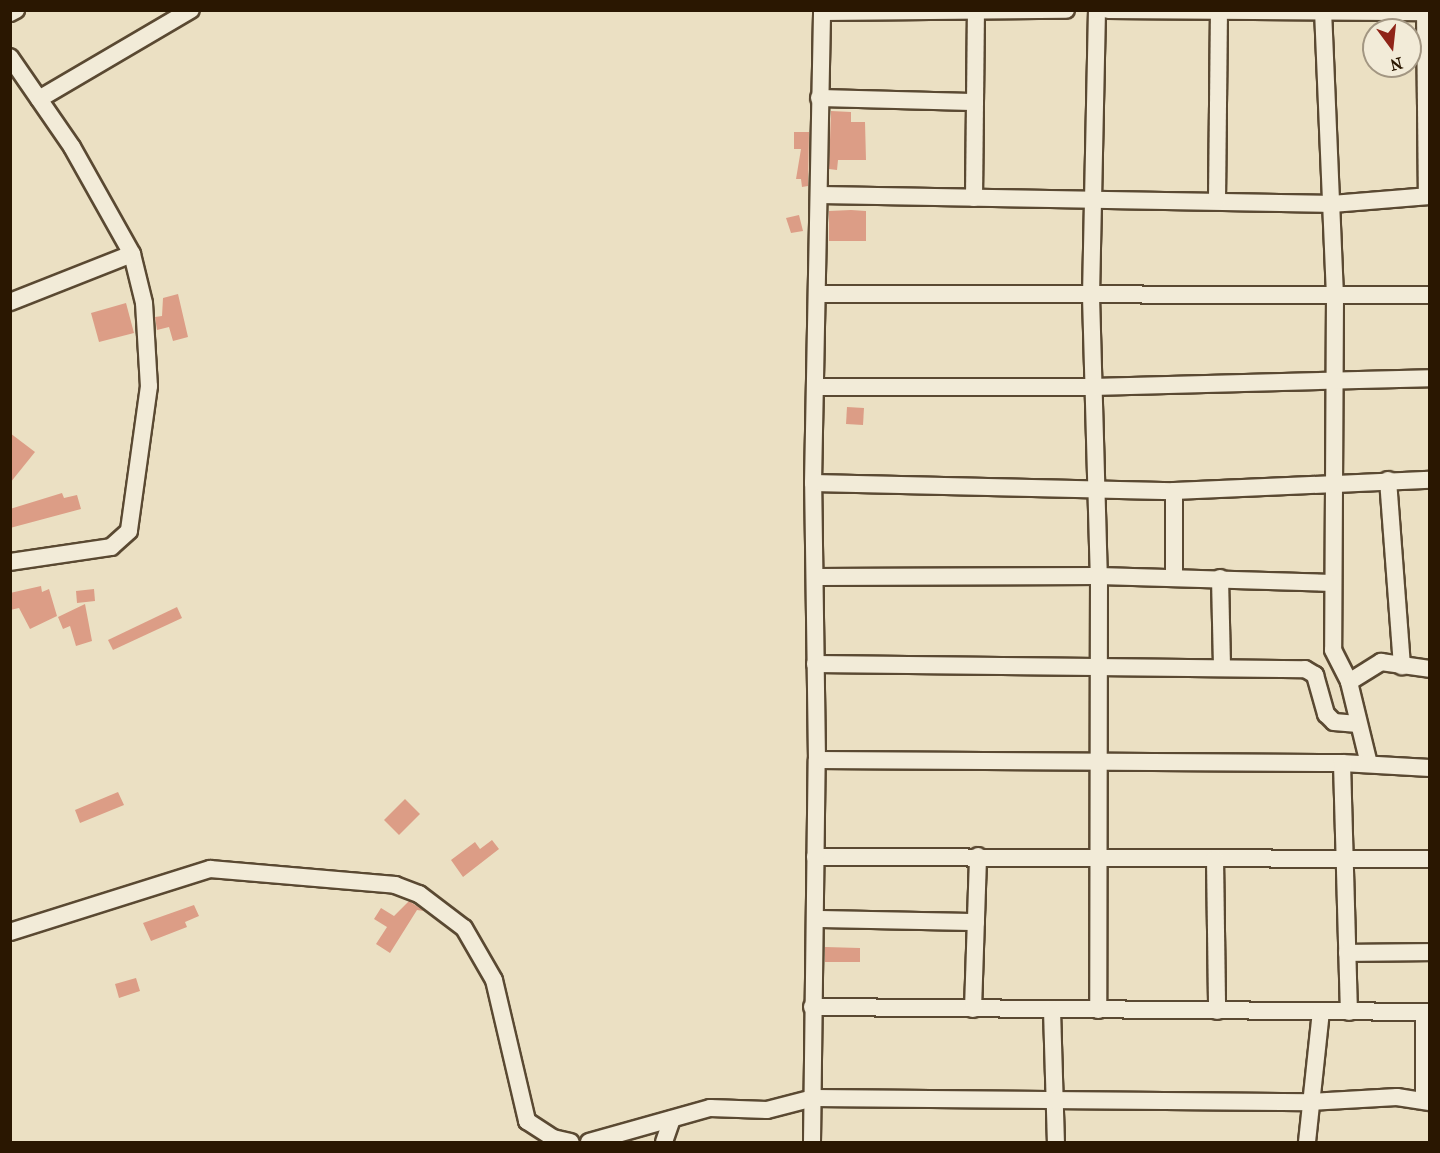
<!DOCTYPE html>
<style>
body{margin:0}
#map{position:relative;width:1440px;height:1153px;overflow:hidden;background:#ebe0c3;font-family:"IM FELL French Canon",serif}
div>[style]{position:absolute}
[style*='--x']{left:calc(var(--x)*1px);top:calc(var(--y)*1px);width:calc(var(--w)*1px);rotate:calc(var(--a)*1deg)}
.building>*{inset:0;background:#dc9d86}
.roads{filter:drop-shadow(2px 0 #5a4932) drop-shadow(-2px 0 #5a4932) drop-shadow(0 2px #5a4932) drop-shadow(0 -2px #5a4932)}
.minor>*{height:16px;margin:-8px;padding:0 8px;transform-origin:8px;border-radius:8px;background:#f2ebd8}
span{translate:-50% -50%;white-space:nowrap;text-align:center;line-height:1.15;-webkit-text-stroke:6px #f2ebd8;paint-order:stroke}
.frame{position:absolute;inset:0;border:12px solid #2a1701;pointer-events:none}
.north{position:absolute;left:1362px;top:18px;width:60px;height:60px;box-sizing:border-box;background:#f2ebd8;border:2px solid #a29682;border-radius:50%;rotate:165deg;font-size:16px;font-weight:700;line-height:24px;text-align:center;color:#2a1701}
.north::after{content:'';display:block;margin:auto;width:21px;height:27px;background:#8f2418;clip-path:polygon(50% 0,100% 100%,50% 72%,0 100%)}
</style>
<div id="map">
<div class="building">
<div style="clip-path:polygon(831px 111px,851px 112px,851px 122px,865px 122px,866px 160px,838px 160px,837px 170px,829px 169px)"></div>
<div style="clip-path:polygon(794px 132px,809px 132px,808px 186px,802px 187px,801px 179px,796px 179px,801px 149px,794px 149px)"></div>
<div style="clip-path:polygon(851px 210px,866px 211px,866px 241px,829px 241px,829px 211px)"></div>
<div style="clip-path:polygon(799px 215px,803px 231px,791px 233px,786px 218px)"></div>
<div style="clip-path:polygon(178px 294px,188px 337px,173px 341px,169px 327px,157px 330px,155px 317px,162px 316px,163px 298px)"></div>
<div style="clip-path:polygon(126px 303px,134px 333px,99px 342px,91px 313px)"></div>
<div style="clip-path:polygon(847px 407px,864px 408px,863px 425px,846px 424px)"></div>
<div style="clip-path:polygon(10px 433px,35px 452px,10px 483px)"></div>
<div style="clip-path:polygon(62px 493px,64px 498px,77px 495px,81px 509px,10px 528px,10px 509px)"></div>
<div style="clip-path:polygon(41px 586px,42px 592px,49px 589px,57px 616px,30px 629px,19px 608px,10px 610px,10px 593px)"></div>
<div style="clip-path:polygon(94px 589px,95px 601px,77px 603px,76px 591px)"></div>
<div style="clip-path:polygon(85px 604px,92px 641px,76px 646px,70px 626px,63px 629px,58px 617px)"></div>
<div style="clip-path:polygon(177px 607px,182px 618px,113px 650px,108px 640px)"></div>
<div style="clip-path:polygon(118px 792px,124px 805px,80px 823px,75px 810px)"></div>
<div style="clip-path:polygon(405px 799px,420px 814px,399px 835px,384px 820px)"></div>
<div style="clip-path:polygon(492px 840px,499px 849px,463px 877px,451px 860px,475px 842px,480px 849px)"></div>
<div style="clip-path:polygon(409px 901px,424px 911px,417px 910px,390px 953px,376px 944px,387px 927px,374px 919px,381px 908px,394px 916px)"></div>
<div style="clip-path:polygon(194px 905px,199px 916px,185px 922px,187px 927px,151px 941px,143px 923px)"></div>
<div style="clip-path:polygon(825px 947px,860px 948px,860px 962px,825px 962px)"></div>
<div style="clip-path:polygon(136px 978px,140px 991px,119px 998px,115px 984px)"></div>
</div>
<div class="roads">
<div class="minor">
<div style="--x:1097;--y:10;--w:286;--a:91.2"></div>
<div style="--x:1091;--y:296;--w:280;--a:88.4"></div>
<div style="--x:1099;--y:576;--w:434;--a:90.1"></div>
<div style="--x:1108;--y:10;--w:322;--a:0.4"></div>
<div style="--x:1323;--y:10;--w:286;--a:87.6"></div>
<div style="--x:1335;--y:296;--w:354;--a:90.3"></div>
<div style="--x:1333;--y:650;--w:36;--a:63"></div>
<div style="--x:1349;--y:682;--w:84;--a:76.3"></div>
<div style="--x:1425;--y:11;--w:185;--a:89.4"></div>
<div style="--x:822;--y:12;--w:244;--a:-0.5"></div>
<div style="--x:10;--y:13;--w:7;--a:-27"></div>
<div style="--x:10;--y:57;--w:109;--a:55.4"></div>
<div style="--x:72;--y:147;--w:123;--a:60.7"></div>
<div style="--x:132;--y:254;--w:50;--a:76.2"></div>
<div style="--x:144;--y:303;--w:83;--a:86.6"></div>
<div style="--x:149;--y:386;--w:146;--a:97.9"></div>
<div style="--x:129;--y:531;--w:24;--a:138"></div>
<div style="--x:111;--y:547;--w:102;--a:171.6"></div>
<div style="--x:819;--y:98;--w:154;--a:1.5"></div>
<div style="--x:39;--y:99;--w:176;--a:-30.4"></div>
<div style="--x:820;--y:195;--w:512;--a:1.01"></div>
<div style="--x:1332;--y:204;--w:98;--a:-4.7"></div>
<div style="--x:974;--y:198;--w:187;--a:-89.4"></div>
<div style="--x:1217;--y:200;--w:188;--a:-89.4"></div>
<div style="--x:819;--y:294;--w:611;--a:0.09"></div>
<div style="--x:10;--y:302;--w:131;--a:-21.5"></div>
<div style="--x:816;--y:387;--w:276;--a:0"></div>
<div style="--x:1092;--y:387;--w:338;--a:-1.5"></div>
<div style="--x:1388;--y:480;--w:187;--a:85.7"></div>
<div style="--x:813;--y:483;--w:361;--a:1.3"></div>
<div style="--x:1174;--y:491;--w:256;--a:-2.5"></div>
<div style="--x:1174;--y:491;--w:87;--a:90"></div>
<div style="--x:816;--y:577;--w:283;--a:-0.2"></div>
<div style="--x:1099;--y:576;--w:233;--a:1.7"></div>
<div style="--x:1220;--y:578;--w:89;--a:88.7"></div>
<div style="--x:815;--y:664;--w:490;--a:0.6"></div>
<div style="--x:1305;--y:669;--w:12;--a:31"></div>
<div style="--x:1315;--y:675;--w:41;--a:74.2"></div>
<div style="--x:1326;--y:714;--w:11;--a:45"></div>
<div style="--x:1334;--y:722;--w:24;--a:5"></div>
<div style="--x:1349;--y:682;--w:38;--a:-32"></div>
<div style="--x:1381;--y:662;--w:49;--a:8.1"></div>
<div style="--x:817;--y:760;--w:525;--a:0.33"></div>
<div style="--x:1342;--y:763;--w:88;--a:3.3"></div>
<div style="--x:1342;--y:763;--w:249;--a:88.4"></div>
<div style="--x:815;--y:857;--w:615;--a:0.19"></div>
<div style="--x:1215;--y:859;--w:152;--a:89.2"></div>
<div style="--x:816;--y:919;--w:160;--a:1.1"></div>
<div style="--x:10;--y:932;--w:210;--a:-17.5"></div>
<div style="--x:210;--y:869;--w:186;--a:4.9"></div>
<div style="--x:395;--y:885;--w:26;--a:21"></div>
<div style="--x:419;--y:894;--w:56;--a:37.1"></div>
<div style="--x:464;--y:928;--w:60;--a:60"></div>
<div style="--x:494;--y:980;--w:145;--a:76.8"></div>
<div style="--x:527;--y:1121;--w:31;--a:33"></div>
<div style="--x:553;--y:1138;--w:18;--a:13"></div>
<div style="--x:1347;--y:953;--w:83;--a:-0.7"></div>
<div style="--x:812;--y:1007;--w:618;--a:0.46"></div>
<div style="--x:973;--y:1009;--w:153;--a:-88.1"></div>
<div style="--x:1052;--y:1010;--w:132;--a:88.3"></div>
<div style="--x:1424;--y:1100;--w:88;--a:-90"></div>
<div style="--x:589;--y:1142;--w:126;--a:-15.7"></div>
<div style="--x:710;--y:1108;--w:57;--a:2"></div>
<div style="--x:767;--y:1110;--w:48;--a:-14.6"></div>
<div style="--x:813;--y:1098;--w:498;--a:0.5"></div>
<div style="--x:1311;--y:1102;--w:86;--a:-3.3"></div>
<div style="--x:1397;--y:1097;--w:33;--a:9"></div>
<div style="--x:664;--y:1142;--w:24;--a:-71"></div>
<div style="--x:812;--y:1142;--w:382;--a:-89.3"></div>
<div style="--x:817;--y:760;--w:277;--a:-90.8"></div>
<div style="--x:813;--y:483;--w:473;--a:-88.9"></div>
<div style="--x:1307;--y:1142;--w:131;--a:-83.9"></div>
</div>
</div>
<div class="frame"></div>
<div class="north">N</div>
</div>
